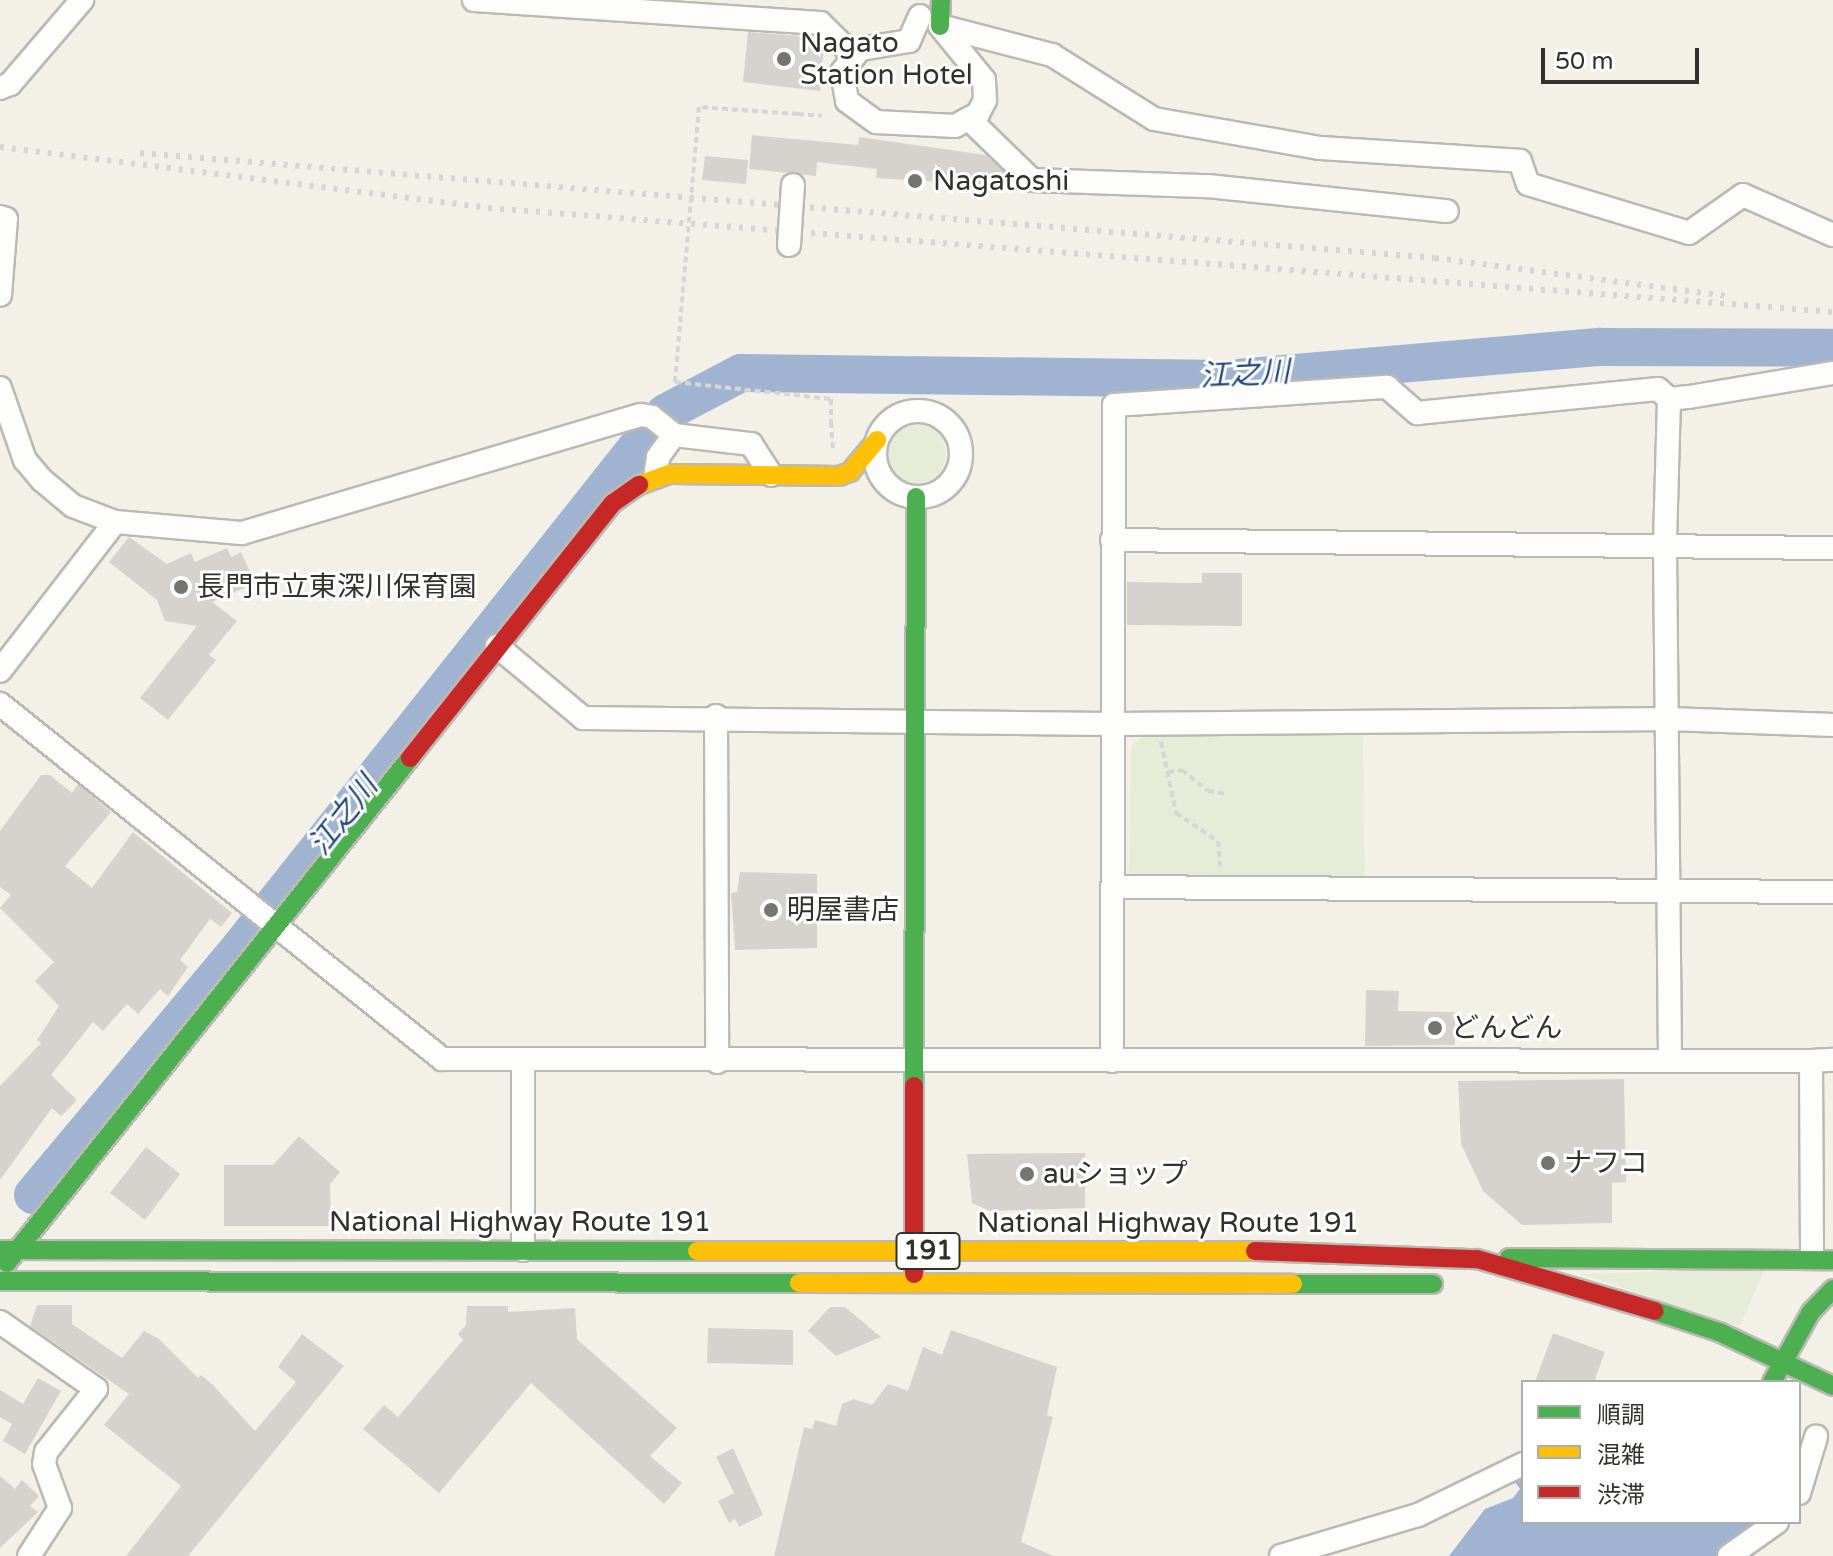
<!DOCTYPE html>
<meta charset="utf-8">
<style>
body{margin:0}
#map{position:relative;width:1833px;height:1556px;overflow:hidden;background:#f3f0e8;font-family:"Varela Round","Noto Sans JP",sans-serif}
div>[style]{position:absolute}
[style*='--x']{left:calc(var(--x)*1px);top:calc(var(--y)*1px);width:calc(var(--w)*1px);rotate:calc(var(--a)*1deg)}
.green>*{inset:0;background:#e6ecd8}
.round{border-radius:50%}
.water>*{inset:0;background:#a0b4d2}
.river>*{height:38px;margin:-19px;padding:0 19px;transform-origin:19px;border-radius:19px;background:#a0b4d2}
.building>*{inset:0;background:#d6d3ce}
.path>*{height:4px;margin-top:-2px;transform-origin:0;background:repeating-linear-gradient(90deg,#d7d6d4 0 6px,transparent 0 10px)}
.roads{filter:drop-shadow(2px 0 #bbb9b3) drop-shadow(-2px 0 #bbb9b3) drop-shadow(0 2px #bbb9b3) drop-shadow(0 -2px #bbb9b3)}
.street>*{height:22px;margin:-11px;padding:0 11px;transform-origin:11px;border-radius:11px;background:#fdfdfc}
.street>.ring{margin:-11px;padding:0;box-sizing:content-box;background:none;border:22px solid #fdfdfc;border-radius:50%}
.fast>*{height:18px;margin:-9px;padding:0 9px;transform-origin:9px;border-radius:9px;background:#4caf50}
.slow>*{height:18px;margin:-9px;padding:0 9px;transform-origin:9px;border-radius:9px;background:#ffc107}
.jam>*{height:18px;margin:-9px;padding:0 9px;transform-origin:9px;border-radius:9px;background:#c62828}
.rail>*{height:6px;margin-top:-3px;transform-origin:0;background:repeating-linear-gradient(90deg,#d6d6d4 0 4px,transparent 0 12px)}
.path-bridge>*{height:4px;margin-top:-2px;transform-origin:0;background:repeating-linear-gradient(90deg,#d7d6d4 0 6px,transparent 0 10px)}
.bridges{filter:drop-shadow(2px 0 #bbb9b3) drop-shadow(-2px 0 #bbb9b3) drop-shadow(0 2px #bbb9b3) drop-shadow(0 -2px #bbb9b3)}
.street-bridge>*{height:22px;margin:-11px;padding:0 11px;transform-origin:11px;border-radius:11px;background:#fdfdfc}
.dots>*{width:22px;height:22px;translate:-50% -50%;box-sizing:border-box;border:4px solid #fff;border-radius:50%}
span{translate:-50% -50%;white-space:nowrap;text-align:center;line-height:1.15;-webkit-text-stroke:6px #fff;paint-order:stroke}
.shield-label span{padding:2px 6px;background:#fff;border:2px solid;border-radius:6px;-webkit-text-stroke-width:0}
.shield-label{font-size:26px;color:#33312c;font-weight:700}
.poi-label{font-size:28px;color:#33312c}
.left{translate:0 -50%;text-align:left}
.street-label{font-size:28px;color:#33312c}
.water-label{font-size:30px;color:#224880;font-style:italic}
.legend{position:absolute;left:1521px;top:1380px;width:280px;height:144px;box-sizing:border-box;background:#fff;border:2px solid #adadab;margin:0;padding:10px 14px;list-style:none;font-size:24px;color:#33312c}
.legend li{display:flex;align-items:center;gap:16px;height:40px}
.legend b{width:40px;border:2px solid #adadab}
.scale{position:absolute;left:1541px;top:48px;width:158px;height:36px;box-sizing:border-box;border:4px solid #33312c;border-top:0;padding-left:10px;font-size:24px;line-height:28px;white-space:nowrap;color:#33312c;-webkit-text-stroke:6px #fff;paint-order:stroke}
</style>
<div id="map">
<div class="green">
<div class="round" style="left:888px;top:425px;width:58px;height:58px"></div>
<div style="clip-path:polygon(1363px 735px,1365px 876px,1139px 878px,1129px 872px,1131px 746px,1142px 737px)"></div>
<div style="clip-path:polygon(1765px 1268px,1740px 1326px,1581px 1274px)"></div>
</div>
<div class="water">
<div style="clip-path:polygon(1523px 1476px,1523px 1522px,1764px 1522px,1722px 1556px,1449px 1556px,1485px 1509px,1513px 1498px,1520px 1489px,1514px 1481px)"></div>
</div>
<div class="river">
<div style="--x:665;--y:413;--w:86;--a:-27.8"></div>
<div style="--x:741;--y:373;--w:484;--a:0.7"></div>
<div style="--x:1225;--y:379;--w:377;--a:-4.9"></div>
<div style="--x:1601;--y:347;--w:232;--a:0.2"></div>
<div style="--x:33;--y:1195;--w:324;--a:-50.1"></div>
<div style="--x:241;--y:946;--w:656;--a:-51.56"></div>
</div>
<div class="building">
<div style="clip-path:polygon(748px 32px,814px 37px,824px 47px,820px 91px,743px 82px)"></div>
<div style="clip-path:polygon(752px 135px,858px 145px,859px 137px,986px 155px,1007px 175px,1006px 186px,876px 178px,877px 169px,817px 162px,816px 176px,749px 169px)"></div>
<div style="clip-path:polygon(705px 156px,748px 160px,746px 184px,702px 180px)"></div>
<div style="clip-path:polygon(129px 537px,167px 564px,191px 553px,195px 562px,227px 548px,231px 557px,241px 552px,255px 583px,212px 602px,237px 621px,209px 655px,216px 660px,168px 720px,140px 698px,197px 626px,165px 621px,157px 600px,109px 562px)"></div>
<div style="clip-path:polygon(1202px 573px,1242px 573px,1242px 626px,1127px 625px,1127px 582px,1202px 583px)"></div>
<div style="clip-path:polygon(41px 775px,50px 775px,72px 793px,78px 784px,111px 812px,65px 866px,92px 888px,133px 832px,232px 913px,221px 927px,210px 919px,180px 960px,188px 967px,168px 996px,160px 989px,138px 1014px,127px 1004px,103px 1031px,93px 1022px,51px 1075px,77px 1100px,61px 1116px,52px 1108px,0 1180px,0 1086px,41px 1043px,37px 1040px,59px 1006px,35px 981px,54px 962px,0 908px,11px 895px,0 887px,0 831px)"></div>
<div style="clip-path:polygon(740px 872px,817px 874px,817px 948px,735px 950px,731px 893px,737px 892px)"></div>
<div style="clip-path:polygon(1366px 990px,1399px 991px,1398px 1011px,1455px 1012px,1455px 1045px,1365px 1046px)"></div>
<div style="clip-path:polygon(1624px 1079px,1626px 1182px,1612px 1183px,1612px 1223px,1522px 1225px,1483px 1191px,1461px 1144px,1458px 1081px)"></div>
<div style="clip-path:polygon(299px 1136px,340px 1172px,330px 1184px,331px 1226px,224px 1226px,224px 1165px,273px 1165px)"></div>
<div style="clip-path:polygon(146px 1147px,180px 1174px,145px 1220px,110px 1193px)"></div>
<div style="clip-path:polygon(1085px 1153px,1085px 1208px,990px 1211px,972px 1203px,967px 1154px)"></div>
<div style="clip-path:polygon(37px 1305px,72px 1305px,72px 1324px,122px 1358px,144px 1331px,159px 1339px,198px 1378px,201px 1375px,213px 1385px,255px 1431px,296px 1382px,278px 1367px,302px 1334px,344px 1366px,188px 1556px,126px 1556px,181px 1486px,104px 1425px,129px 1394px,30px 1326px)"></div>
<div style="clip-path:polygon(467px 1306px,508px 1306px,508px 1312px,575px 1308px,577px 1339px,677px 1428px,650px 1456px,682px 1483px,664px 1504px,531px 1383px,439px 1493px,363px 1429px,384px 1405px,398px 1417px,463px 1340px,458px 1334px,466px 1325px)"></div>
<div style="clip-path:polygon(830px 1307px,845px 1307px,881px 1337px,836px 1356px,808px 1331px)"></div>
<div style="clip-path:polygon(708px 1328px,793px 1330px,793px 1365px,707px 1363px)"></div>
<div style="clip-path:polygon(951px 1330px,1057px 1367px,1047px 1415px,1053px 1417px,1021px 1542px,1054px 1556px,774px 1556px,804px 1427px,812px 1429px,815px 1420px,836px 1426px,842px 1404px,854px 1399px,872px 1405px,888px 1384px,908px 1391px,923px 1347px,942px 1355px)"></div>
<div style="clip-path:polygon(1553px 1333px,1605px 1352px,1594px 1382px,1535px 1382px)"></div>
<div style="clip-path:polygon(38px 1378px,61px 1391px,25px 1454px,3px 1441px,12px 1424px,0 1417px,0 1390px,23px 1404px)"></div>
<div style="clip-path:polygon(733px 1448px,763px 1515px,739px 1527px,735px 1519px,729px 1523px,718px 1501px,734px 1493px,716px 1457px)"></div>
<div style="clip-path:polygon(0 1476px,15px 1489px,22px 1480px,39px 1496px,30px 1506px,38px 1512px,0 1548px)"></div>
</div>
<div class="path">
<div style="--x:798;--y:114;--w:24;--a:5"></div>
<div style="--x:831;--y:422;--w:30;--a:86"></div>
<div style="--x:1161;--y:742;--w:73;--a:78.1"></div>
<div style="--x:1176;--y:813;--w:50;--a:33.7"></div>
<div style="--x:1218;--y:841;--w:25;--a:85"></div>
<div style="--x:1168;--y:772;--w:14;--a:-8"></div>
<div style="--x:1182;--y:770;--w:33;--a:39"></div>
<div style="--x:1208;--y:791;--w:18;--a:9"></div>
</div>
<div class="roads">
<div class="street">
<div style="--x:474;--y:0;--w:347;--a:3.8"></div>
<div style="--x:820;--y:23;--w:45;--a:44.1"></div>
<div style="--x:920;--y:16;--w:27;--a:114"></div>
<div style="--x:909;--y:41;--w:50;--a:170.7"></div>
<div style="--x:860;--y:49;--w:29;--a:128"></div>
<div style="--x:842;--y:72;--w:29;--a:80"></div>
<div style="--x:847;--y:101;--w:36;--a:36"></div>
<div style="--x:876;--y:122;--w:79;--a:2.9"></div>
<div style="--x:955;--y:126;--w:26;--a:-28"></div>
<div style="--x:978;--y:114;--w:16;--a:-63"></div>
<div style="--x:985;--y:100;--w:20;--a:-93"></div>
<div style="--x:984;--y:80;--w:70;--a:-129.2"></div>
<div style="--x:940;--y:26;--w:116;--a:14.5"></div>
<div style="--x:1052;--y:55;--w:120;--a:32.1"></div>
<div style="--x:1154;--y:119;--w:169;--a:9.9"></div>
<div style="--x:1321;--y:148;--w:199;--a:3.7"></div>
<div style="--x:1520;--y:161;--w:24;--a:71"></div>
<div style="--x:1528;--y:184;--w:168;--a:16.9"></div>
<div style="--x:1689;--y:233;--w:66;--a:-35.1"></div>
<div style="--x:1743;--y:195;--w:98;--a:24"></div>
<div style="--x:0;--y:88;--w:11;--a:-22"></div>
<div style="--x:10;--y:84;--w:111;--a:-49.4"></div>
<div style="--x:970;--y:120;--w:86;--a:44.1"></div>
<div style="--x:1032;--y:180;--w:176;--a:2"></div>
<div style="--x:1208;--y:186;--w:240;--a:6"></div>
<div style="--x:0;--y:217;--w:6;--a:18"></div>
<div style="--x:6;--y:219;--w:76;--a:94.5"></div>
<div style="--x:0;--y:388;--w:76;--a:70.9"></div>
<div style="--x:25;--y:460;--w:26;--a:50"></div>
<div style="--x:42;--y:480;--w:40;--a:40"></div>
<div style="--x:73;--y:506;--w:45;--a:20.9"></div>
<div style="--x:115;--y:522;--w:188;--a:127.7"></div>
<div style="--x:1669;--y:399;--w:147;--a:91.6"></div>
<div style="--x:1665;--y:546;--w:512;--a:89.44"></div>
<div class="ring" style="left:875px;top:411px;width:64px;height:64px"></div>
<div style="--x:655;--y:477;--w:20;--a:-81"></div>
<div style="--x:658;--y:457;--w:27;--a:-54"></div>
<div style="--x:115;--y:522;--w:127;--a:5"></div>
<div style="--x:242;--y:533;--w:416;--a:-16.5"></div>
<div style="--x:641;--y:415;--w:11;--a:10"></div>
<div style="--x:652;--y:417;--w:28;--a:39"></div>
<div style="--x:674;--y:435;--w:78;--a:6.7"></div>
<div style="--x:751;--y:444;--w:37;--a:57"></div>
<div style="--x:1112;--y:540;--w:721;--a:0.64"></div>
<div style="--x:497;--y:646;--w:112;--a:39.9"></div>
<div style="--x:583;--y:718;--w:532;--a:0.65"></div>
<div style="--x:1115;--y:724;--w:554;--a:-0.52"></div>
<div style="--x:1669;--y:719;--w:164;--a:2.1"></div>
<div style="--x:0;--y:704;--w:567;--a:38.77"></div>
<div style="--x:442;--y:1059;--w:1369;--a:0.08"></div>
<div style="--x:1811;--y:1061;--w:197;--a:89.7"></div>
<div style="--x:716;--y:716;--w:346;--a:89.8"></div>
<div style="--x:1114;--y:887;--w:719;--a:0.4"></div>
<div style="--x:1112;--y:1061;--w:656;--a:-89.83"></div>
<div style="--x:1114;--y:405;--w:274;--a:-3.8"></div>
<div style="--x:1387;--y:387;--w:40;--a:41"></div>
<div style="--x:1417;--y:413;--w:242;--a:-5.7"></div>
<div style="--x:1658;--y:389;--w:15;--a:42"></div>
<div style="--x:1669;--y:399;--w:20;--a:-6"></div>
<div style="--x:1689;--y:397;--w:146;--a:-9.5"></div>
<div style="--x:1811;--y:1061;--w:22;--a:-3"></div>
<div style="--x:523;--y:1250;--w:191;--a:-90"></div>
<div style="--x:0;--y:1322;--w:117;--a:34.9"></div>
<div style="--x:96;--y:1389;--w:80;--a:128.4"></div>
<div style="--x:46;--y:1452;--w:12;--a:99"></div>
<div style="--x:44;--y:1464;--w:47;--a:70"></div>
<div style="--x:60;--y:1508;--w:57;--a:122.9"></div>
<div style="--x:1799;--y:1493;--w:59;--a:-73.1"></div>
<div style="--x:1281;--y:1556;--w:143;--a:-16.7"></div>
<div style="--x:1418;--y:1515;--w:117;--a:-25.9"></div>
<div style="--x:1729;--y:1556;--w:59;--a:-35.3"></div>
</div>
<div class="fast">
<div style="--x:940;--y:26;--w:26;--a:-88"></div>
<div style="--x:914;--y:1086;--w:589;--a:-89.81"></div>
<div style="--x:0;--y:1250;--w:697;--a:0.08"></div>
<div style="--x:1509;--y:1258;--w:324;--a:0.4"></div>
<div style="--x:7;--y:1263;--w:646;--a:-51.41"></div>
<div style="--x:0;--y:1281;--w:799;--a:0.14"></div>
<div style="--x:1293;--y:1284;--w:140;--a:0"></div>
<div style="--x:1655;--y:1311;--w:67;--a:18.2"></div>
<div style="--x:1719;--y:1332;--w:126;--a:25.3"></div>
<div style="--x:1772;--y:1382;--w:80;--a:-60.9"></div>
<div style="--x:1811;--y:1312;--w:32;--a:-46"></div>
</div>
<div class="slow">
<div style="--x:639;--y:485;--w:32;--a:-20"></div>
<div style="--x:669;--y:474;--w:170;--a:0.7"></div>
<div style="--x:839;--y:476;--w:12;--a:-20"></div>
<div style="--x:850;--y:472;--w:42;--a:-49.8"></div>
<div style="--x:697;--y:1251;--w:558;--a:0"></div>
<div style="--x:799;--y:1283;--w:494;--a:0.1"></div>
</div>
<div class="jam">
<div style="--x:410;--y:758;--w:326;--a:-51.5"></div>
<div style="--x:613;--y:503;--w:32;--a:-35"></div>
<div style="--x:1255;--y:1251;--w:222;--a:2.1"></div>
<div style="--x:1477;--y:1259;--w:185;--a:16.3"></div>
<div style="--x:914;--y:1274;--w:188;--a:-90"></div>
</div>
</div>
<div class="rail">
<div style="--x:0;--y:147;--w:492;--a:7.1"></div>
<div style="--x:488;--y:208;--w:1349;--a:4.42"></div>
<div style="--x:140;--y:153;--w:1299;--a:4.64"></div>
<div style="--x:1435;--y:258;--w:296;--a:7.4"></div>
</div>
<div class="path-bridge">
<div style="--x:798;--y:114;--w:99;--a:-176"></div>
<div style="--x:699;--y:107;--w:276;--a:95"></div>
<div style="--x:675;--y:382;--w:157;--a:6.2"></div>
<div style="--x:831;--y:399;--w:23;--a:90"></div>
</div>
<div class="bridges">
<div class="street-bridge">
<div style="--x:789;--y:245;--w:60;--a:-86.2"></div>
</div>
</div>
<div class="dots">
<div style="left:784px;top:59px;background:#76746e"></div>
<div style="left:915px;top:181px;background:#76746e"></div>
<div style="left:181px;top:587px;background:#76746e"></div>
<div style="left:771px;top:910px;background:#76746e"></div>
<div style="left:1435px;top:1028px;background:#76746e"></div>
<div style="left:1548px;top:1163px;background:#76746e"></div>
<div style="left:1027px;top:1174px;background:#76746e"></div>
</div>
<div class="shield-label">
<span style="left:928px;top:1251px">191</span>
</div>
<div class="poi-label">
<span class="left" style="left:800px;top:59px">Nagato<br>Station Hotel</span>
<span class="left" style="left:933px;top:181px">Nagatoshi</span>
<span class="left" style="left:197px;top:587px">長門市立東深川保育園</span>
<span class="left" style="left:787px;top:910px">明屋書店</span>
<span class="left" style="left:1451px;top:1028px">どんどん</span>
<span class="left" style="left:1564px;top:1163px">ナフコ</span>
<span class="left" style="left:1043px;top:1174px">auショップ</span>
</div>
<div class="street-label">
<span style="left:520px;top:1222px">National Highway Route 191</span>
<span style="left:1168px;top:1223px">National Highway Route 191</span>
</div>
<div class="water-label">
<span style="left:1245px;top:375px;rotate:-3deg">江之川</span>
<span style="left:344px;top:816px;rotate:-52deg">江之川</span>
</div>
<ul class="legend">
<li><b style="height:10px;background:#4caf50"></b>順調</li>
<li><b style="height:10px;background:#ffc107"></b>混雑</li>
<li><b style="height:10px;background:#c62828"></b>渋滞</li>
</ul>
<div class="scale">50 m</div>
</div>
